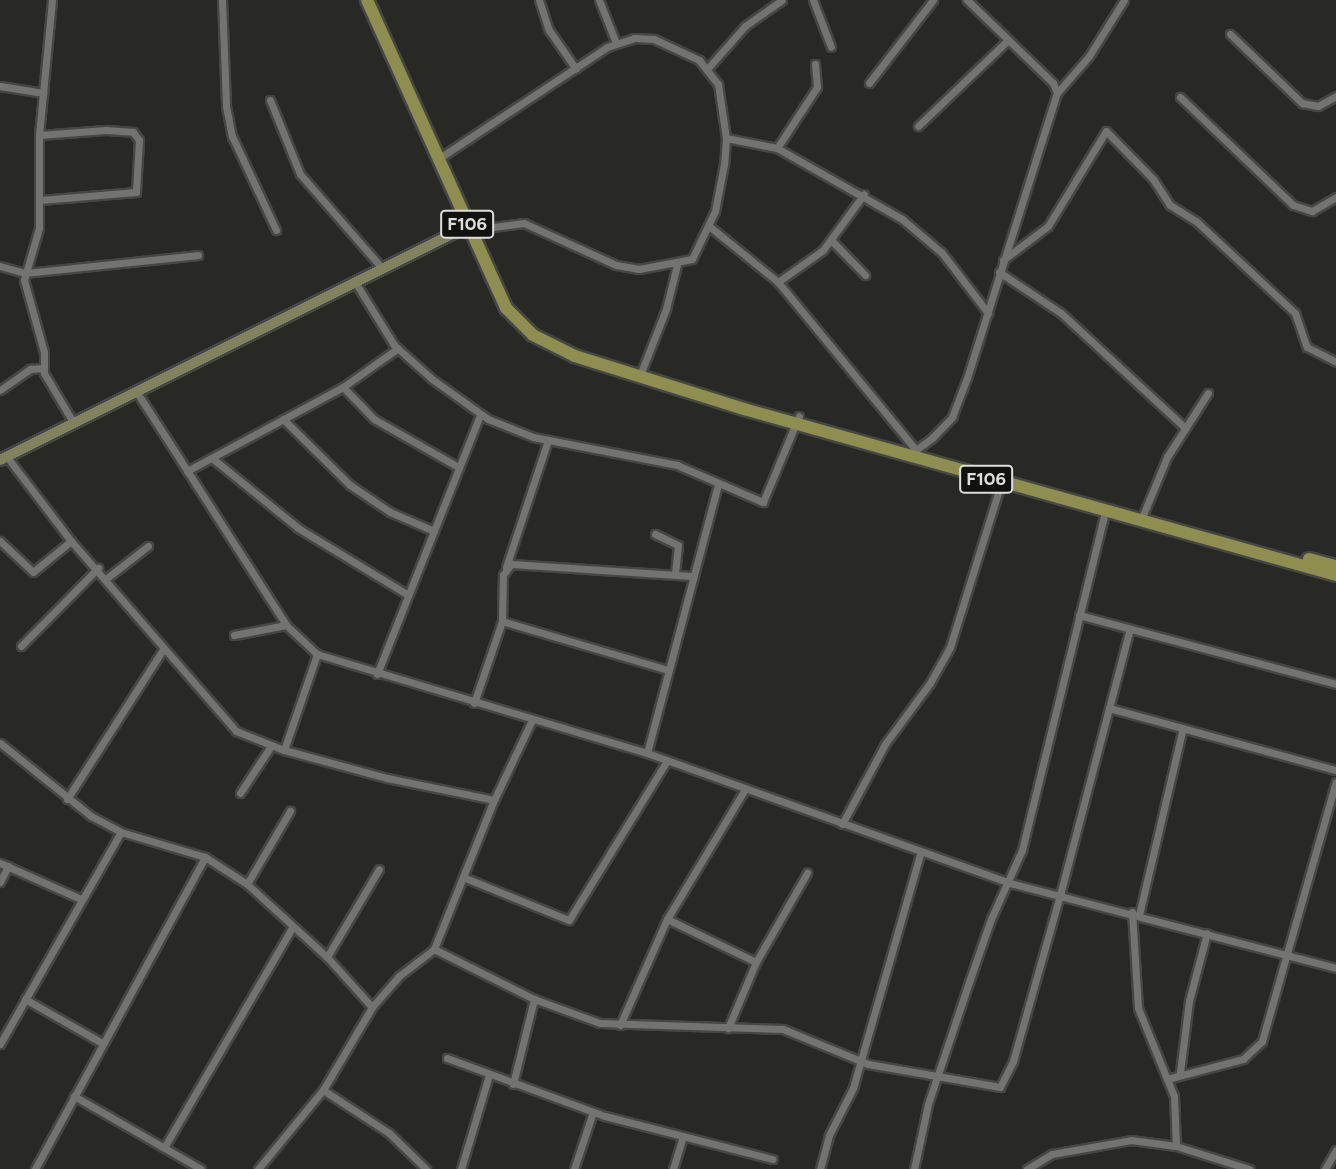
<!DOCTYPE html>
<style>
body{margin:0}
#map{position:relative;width:1336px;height:1169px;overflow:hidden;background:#282925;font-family:Figtree,sans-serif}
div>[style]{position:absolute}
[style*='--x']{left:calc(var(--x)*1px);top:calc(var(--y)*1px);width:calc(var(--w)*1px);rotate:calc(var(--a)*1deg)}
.roads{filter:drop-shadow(2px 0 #464744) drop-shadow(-2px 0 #464744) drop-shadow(0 2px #464744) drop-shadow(0 -2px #464744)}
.street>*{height:7px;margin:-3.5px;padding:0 3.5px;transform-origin:3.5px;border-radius:3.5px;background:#73746f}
.secondary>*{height:10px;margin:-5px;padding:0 5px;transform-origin:5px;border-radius:5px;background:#808160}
.primary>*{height:12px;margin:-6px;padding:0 6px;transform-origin:6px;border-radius:6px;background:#8e8e50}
span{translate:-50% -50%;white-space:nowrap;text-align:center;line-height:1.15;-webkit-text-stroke:5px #111110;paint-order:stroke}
.shield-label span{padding:2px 5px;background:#111110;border:2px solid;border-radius:5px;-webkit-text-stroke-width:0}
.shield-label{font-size:18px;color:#dedfdc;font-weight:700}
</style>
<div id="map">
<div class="roads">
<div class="street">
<div style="--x:52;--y:0;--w:136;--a:95.5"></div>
<div style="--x:39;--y:135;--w:93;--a:90"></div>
<div style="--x:39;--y:228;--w:54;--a:106.1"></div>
<div style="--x:24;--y:280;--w:75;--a:74.5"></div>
<div style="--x:44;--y:352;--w:21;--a:90"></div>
<div style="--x:44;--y:373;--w:57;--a:59.4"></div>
<div style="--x:222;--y:0;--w:106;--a:87.8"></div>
<div style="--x:226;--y:106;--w:31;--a:79"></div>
<div style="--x:232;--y:136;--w:104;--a:64.9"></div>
<div style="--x:539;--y:0;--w:32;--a:72"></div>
<div style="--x:549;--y:30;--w:47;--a:55.3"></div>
<div style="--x:599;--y:0;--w:46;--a:68.4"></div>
<div style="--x:813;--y:0;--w:50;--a:69"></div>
<div style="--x:1230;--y:34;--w:100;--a:43.8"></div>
<div style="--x:1302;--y:103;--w:16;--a:11"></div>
<div style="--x:1318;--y:106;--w:21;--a:-29"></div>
<div style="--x:708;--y:68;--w:56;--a:-48.6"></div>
<div style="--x:745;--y:26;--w:45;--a:-35.1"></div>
<div style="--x:869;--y:83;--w:105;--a:-52.4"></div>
<div style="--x:0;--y:86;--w:44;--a:9.2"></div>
<div style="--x:1057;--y:93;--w:49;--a:-49.1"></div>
<div style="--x:1089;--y:56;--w:66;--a:-58"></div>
<div style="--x:1180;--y:97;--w:156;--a:43.7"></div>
<div style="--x:1293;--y:205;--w:20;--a:18"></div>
<div style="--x:1312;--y:211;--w:28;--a:-30"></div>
<div style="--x:270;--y:100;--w:80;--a:67.9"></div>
<div style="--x:300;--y:174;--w:125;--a:48.9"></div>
<div style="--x:918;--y:126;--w:123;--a:-43.7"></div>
<div style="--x:39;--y:135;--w:67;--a:-4.3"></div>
<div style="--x:106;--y:130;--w:27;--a:4"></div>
<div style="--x:133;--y:132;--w:10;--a:53"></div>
<div style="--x:139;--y:140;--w:52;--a:93.3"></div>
<div style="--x:136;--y:192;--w:96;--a:175.2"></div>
<div style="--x:726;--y:138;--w:52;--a:11.1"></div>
<div style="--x:777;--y:148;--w:144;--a:29.6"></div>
<div style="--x:902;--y:219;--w:52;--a:40.4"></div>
<div style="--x:942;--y:253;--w:76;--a:52.5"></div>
<div style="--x:777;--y:148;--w:73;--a:-56.7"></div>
<div style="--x:817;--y:87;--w:23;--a:-95"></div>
<div style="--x:444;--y:155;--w:196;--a:-33.5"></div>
<div style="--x:607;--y:47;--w:28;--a:-18"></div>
<div style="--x:634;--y:38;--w:20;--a:3"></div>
<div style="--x:654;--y:39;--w:50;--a:25"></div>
<div style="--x:699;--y:60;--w:31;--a:52"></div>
<div style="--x:718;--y:84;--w:55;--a:81.6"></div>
<div style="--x:726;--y:138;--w:26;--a:94"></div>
<div style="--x:724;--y:164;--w:48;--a:100.8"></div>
<div style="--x:715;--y:211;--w:53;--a:115.6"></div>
<div style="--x:692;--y:259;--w:54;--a:169.3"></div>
<div style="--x:639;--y:269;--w:23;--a:-170"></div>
<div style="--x:616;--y:265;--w:101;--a:-155.5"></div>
<div style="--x:524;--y:223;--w:47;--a:172.7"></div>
<div style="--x:709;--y:226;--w:89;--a:39.1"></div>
<div style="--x:778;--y:282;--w:217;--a:50.6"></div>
<div style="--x:916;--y:450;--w:21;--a:-37"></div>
<div style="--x:933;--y:437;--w:28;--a:-46"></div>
<div style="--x:952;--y:417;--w:42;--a:-69"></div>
<div style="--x:967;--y:378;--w:299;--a:-72.5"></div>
<div style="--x:1057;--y:93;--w:11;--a:-112"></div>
<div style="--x:1053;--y:83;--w:120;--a:-136"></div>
<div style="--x:831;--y:240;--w:49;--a:45.8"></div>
<div style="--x:1003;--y:260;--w:56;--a:-37.1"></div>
<div style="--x:1048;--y:226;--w:111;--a:-58.6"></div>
<div style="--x:1106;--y:131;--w:67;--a:45.6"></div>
<div style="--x:1153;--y:179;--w:31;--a:57"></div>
<div style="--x:1170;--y:205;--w:32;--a:32"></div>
<div style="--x:1197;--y:222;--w:134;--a:42.9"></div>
<div style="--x:1295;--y:313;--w:36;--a:71"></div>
<div style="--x:1307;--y:347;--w:33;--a:27"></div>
<div style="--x:0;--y:266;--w:26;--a:16"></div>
<div style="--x:25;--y:273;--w:174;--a:-5.9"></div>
<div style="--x:999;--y:272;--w:74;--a:33.5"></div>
<div style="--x:1061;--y:313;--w:168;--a:42.8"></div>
<div style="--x:355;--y:282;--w:74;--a:58.2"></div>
<div style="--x:394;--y:345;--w:51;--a:41.8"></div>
<div style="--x:432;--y:379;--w:69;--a:35.5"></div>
<div style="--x:488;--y:419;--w:48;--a:21.8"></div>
<div style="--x:533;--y:437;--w:147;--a:11"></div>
<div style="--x:677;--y:465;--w:94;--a:23.3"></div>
<div style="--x:763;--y:502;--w:93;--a:-67.3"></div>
<div style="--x:778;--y:282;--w:55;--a:-35.4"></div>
<div style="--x:823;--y:250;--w:69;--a:-53.8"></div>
<div style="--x:642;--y:370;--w:66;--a:-68.5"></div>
<div style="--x:666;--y:309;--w:45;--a:-76"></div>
<div style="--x:343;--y:387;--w:45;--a:45.9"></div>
<div style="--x:374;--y:419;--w:97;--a:29.7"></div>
<div style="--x:0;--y:390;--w:37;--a:-35"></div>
<div style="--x:30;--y:369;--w:13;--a:-4"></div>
<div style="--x:136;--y:391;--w:278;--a:57.3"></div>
<div style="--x:286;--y:625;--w:42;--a:43.1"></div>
<div style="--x:317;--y:654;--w:345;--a:16.7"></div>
<div style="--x:647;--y:753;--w:386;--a:19.7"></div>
<div style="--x:1010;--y:883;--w:337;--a:14.6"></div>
<div style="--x:283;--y:419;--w:94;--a:44.6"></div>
<div style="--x:350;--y:485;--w:48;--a:34"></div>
<div style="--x:390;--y:512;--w:48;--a:23.4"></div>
<div style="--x:7;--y:457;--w:106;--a:52.7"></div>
<div style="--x:71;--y:541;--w:252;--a:49"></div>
<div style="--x:236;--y:731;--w:52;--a:21.6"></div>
<div style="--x:284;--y:750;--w:107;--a:15.2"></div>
<div style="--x:387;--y:778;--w:109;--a:11.6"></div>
<div style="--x:212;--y:458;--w:111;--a:39.1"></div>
<div style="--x:298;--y:528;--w:129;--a:31.3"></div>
<div style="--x:187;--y:471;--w:177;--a:-28.3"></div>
<div style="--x:343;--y:387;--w:67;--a:-35.3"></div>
<div style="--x:1143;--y:515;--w:63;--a:-67.5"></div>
<div style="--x:1167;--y:457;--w:76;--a:-57.4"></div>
<div style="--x:655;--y:534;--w:25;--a:26"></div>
<div style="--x:678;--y:545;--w:29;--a:96"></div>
<div style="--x:0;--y:541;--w:45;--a:43.2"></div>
<div style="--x:33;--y:572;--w:49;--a:-39.2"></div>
<div style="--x:506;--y:567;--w:134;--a:-71.7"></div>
<div style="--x:107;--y:578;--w:52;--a:-38"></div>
<div style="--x:1079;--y:615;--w:266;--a:15"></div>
<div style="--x:234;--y:635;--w:53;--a:-10.9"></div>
<div style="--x:21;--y:646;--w:110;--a:-45.4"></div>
<div style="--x:668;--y:670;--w:173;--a:-163.6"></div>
<div style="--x:502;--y:621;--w:46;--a:-88.8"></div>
<div style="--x:503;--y:575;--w:14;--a:-54"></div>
<div style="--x:511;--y:564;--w:181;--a:3.8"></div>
<div style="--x:377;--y:674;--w:279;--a:-68.3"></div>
<div style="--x:474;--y:703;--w:87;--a:-71.1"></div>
<div style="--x:1109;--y:708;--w:235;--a:15.3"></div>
<div style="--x:0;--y:743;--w:117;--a:38.7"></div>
<div style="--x:91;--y:816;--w:34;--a:28"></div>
<div style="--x:121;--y:832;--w:88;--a:16.6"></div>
<div style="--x:205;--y:857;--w:50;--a:32.7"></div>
<div style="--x:247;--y:884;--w:108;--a:42.4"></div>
<div style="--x:327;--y:957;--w:67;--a:48"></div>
<div style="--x:284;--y:750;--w:102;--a:-71"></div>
<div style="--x:647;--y:753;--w:277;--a:-75.2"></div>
<div style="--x:240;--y:793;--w:56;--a:-56.6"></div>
<div style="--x:67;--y:799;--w:179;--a:-57.3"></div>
<div style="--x:842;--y:824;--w:91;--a:-61.7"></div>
<div style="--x:885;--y:744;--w:76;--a:-53.6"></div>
<div style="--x:930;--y:683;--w:41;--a:-60.9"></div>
<div style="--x:950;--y:647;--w:172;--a:-72.7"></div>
<div style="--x:0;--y:863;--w:89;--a:24"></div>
<div style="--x:463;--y:877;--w:114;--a:22.1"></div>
<div style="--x:569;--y:920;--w:187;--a:-58.4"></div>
<div style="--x:0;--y:882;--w:18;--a:-63"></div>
<div style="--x:247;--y:884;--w:85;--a:-59.5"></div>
<div style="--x:1132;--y:912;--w:96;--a:86.4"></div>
<div style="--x:1138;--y:1008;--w:95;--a:67.8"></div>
<div style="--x:1174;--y:1096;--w:50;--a:87.7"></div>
<div style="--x:1139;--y:915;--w:192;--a:-76.8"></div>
<div style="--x:667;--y:919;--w:99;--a:25.8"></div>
<div style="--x:756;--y:962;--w:72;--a:113"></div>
<div style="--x:434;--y:949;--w:112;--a:26.6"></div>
<div style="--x:534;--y:999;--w:70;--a:20"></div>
<div style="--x:600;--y:1023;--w:183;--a:1.9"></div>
<div style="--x:783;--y:1029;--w:92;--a:22.4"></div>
<div style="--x:868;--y:1064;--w:134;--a:9.9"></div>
<div style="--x:1000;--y:1087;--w:29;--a:-63"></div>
<div style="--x:1013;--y:1061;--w:173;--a:-74.2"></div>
<div style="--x:1060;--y:895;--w:275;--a:-75.3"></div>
<div style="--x:327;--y:957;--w:102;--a:-59.4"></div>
<div style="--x:756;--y:962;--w:103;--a:-60.2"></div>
<div style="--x:25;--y:999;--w:89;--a:29.7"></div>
<div style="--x:620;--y:1025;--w:116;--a:-66.1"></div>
<div style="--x:667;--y:919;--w:152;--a:-59"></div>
<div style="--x:0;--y:1044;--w:244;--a:-60.3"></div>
<div style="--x:447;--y:1058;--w:168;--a:20.2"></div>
<div style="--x:605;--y:1116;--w:173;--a:14.4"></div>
<div style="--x:1180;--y:1072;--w:72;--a:-82.8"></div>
<div style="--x:1189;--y:1001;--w:70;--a:-75.2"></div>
<div style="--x:1167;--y:1079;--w:79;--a:-14.7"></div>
<div style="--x:1243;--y:1059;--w:26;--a:-43"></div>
<div style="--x:1262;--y:1041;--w:269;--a:-74.1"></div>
<div style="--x:513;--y:1084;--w:88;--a:-76.1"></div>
<div style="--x:323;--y:1090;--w:79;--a:33.1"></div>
<div style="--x:389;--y:1133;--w:52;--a:44.2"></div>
<div style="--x:74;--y:1096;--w:146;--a:29.9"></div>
<div style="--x:165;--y:1146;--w:252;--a:-59.8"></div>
<div style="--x:35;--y:1169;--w:355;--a:-61.4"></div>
<div style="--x:258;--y:1169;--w:102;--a:-50.6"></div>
<div style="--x:323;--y:1090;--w:96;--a:-59.4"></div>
<div style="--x:372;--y:1007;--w:41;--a:-48.9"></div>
<div style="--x:399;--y:976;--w:44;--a:-37.6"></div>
<div style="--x:434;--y:949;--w:161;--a:-68.1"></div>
<div style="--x:494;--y:800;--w:89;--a:-64.6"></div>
<div style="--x:461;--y:1169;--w:98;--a:-73.4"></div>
<div style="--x:574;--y:1169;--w:60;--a:-71.6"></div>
<div style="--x:673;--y:1169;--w:30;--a:-73"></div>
<div style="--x:820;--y:1169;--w:35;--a:-75"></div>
<div style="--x:829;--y:1135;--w:53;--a:-62.9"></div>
<div style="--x:853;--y:1088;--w:243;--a:-74"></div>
<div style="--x:914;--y:1169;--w:66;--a:-77.8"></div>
<div style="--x:928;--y:1104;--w:129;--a:-71.4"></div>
<div style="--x:969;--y:982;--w:67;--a:-70.8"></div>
<div style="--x:991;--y:919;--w:76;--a:-65.8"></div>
<div style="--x:1022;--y:850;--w:347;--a:-76.2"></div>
<div style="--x:1027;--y:1169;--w:29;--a:-31"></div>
<div style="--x:1052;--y:1154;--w:80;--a:-10"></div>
<div style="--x:1131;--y:1140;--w:45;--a:7.6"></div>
<div style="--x:1176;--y:1146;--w:77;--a:17.5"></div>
<div style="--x:1325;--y:1169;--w:22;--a:-60"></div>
</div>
<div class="secondary">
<div style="--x:0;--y:460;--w:523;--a:-26.57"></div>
</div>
<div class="primary">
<div style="--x:367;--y:0;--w:338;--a:65.7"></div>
<div style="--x:506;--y:308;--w:38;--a:45"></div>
<div style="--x:533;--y:335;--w:47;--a:26.6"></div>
<div style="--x:575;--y:356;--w:177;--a:17.4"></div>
<div style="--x:744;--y:409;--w:615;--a:15.66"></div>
<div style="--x:1309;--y:559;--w:28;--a:15"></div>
</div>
</div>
<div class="shield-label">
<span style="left:467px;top:224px">F106</span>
<span style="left:986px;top:479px">F106</span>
</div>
</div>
